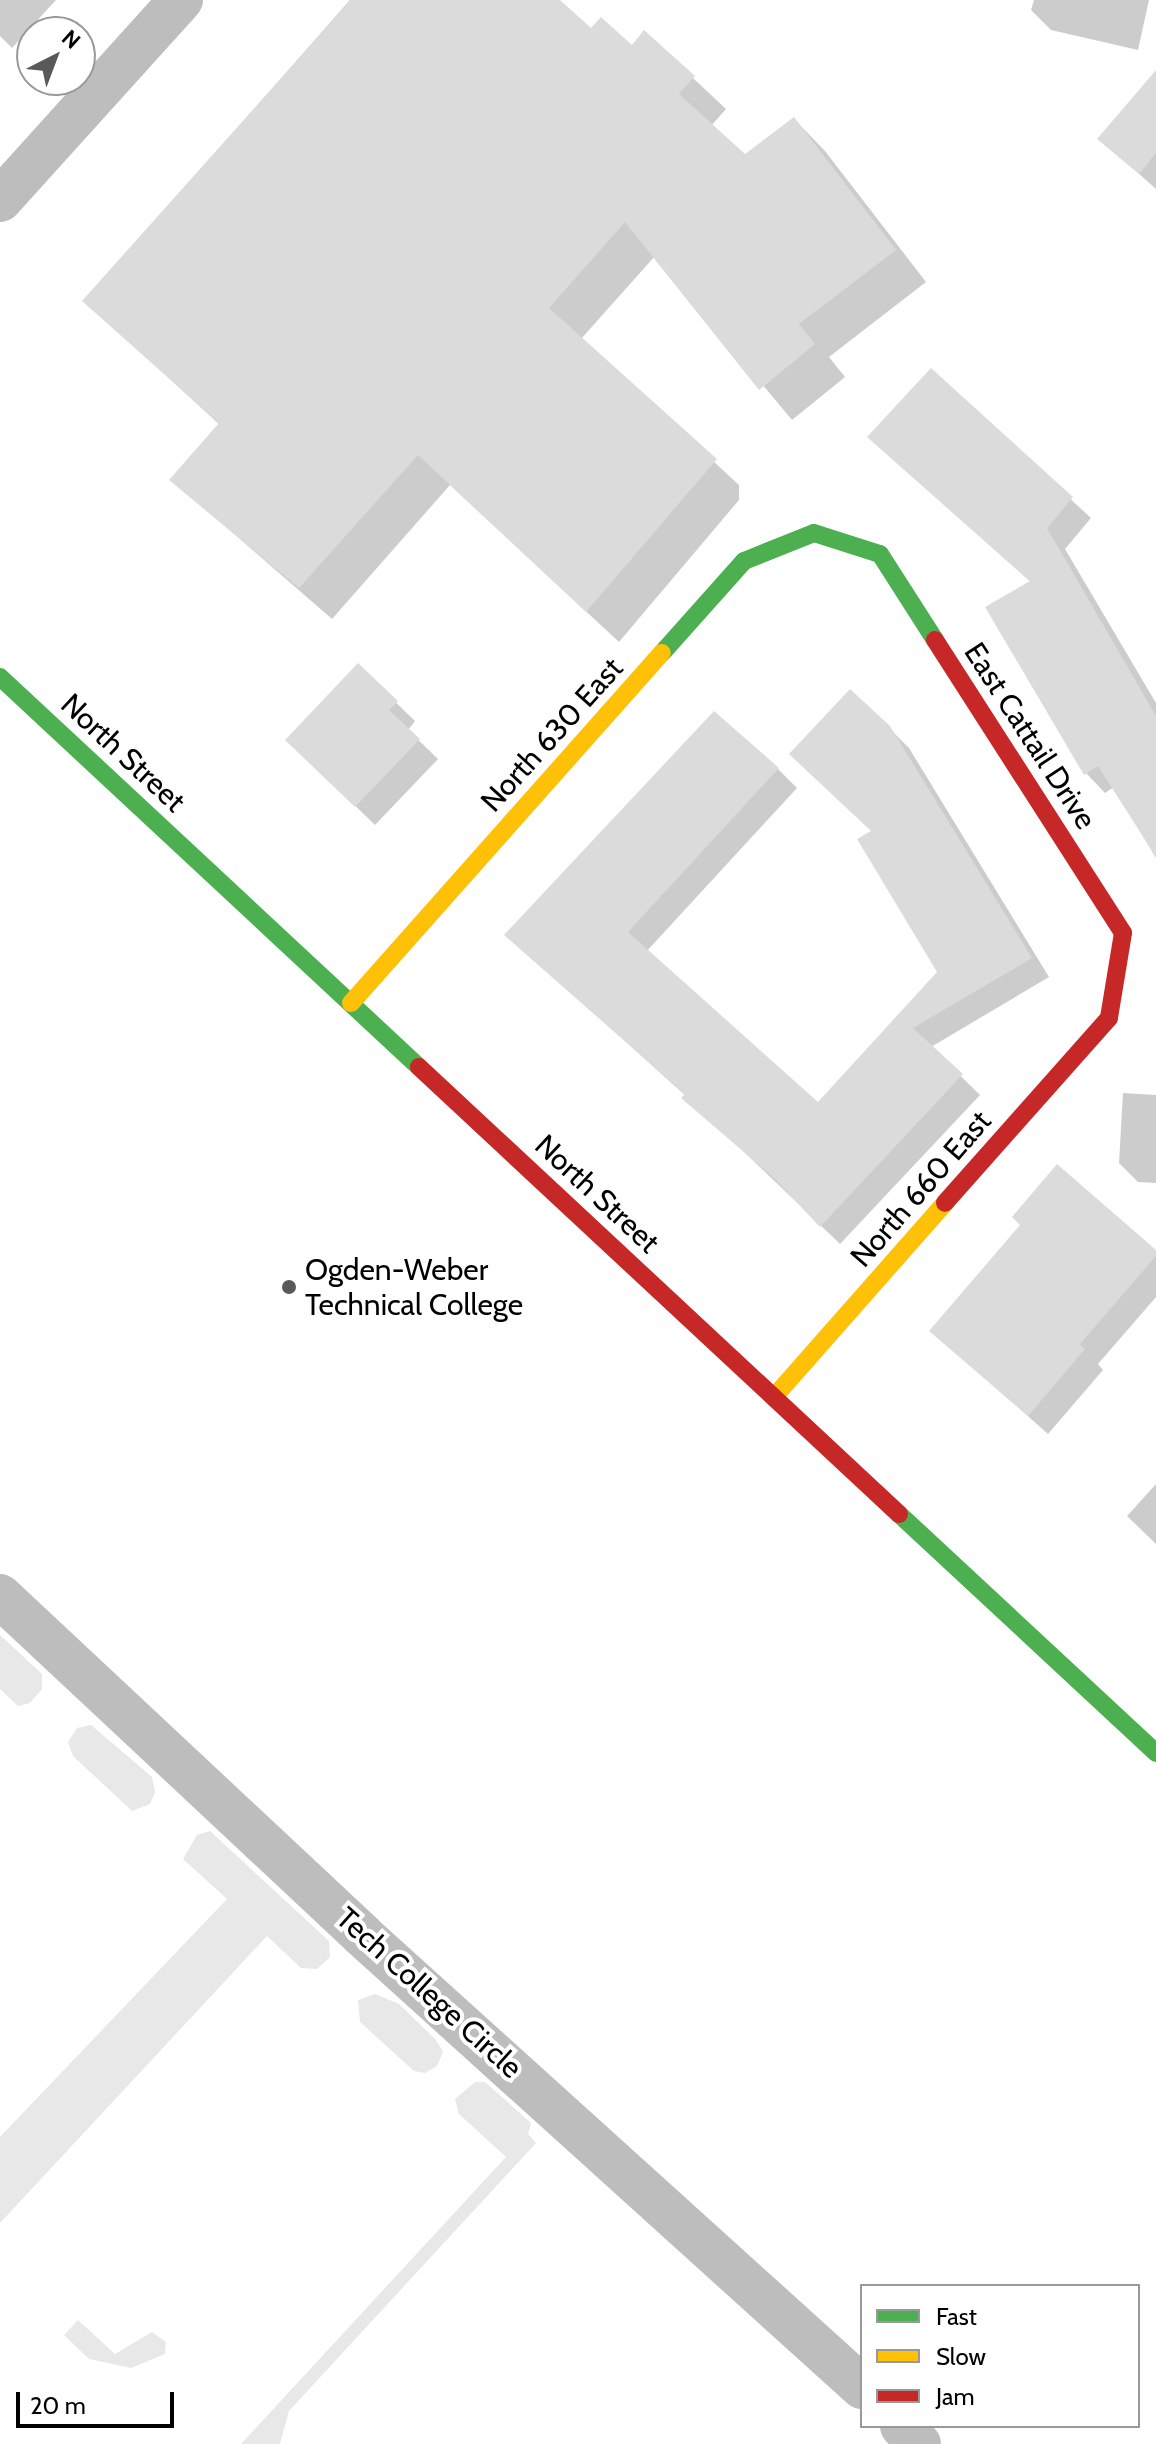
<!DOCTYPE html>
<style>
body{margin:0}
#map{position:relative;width:1156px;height:2444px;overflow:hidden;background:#fff;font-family:Cabin,sans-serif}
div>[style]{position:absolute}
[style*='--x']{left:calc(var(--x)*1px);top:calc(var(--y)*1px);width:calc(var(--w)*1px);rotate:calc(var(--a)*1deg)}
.green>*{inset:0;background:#e8e8e8}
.shadow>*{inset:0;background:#0003}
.building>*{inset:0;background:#dbdbdb}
.street>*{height:44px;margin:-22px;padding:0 22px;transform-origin:22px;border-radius:22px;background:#bdbdbd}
.fast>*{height:18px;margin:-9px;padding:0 9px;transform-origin:9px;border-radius:9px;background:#4caf50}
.slow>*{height:18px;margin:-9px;padding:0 9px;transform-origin:9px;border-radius:9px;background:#ffc107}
.jam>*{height:18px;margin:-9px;padding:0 9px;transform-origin:9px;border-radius:9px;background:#c62828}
.dots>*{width:22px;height:22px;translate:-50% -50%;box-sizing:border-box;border:4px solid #fff;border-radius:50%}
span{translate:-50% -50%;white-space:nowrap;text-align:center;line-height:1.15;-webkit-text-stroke:8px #fff;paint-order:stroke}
.street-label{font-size:30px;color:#000}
.poi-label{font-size:30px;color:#000}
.left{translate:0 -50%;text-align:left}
.legend{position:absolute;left:860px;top:2284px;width:280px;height:144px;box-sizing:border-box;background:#fff;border:2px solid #999;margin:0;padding:10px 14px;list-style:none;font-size:24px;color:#000}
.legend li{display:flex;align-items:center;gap:16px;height:40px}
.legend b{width:40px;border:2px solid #999}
.north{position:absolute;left:16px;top:16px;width:80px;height:80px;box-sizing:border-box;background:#fff;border:2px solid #999;border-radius:50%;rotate:42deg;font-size:22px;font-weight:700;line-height:32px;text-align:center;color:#000}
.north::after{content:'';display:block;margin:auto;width:28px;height:36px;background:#595959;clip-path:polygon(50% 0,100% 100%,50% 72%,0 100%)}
.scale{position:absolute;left:16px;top:2392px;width:158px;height:36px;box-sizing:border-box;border:4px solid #000;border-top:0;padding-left:10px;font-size:24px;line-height:28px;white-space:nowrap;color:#000;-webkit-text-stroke:6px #fff;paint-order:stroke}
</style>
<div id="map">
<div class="green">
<div style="clip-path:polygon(0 1635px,42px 1674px,42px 1689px,30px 1703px,18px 1706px,0 1689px)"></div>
<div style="clip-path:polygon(91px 1725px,152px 1777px,155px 1792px,150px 1804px,132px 1811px,73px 1756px,68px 1742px,77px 1728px)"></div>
<div style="clip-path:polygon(210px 1831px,329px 1941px,330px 1957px,317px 1969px,301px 1968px,267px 1936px,0 2223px,0 2137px,227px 1899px,183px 1859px,197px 1835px)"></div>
<div style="clip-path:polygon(375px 1994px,399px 2004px,436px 2040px,443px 2052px,437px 2066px,425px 2073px,414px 2071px,360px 2022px,358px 2000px)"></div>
<div style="clip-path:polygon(475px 2082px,485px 2082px,531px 2123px,528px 2134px,536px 2143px,289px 2411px,280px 2444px,241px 2444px,506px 2157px,459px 2114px,455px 2099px)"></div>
<div style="clip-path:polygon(78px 2320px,115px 2354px,152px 2332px,166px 2342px,165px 2354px,131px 2368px,89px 2359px,64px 2335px)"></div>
</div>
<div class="shadow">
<div style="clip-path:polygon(0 0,56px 0,12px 48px,0 36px)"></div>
<div style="clip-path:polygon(350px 0,557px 0,592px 31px,632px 47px,645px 33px,726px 109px,711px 126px,745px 157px,794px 119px,825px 151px,926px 282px,829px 357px,845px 377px,792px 420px,655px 256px,581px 339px,739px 485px,739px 500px,619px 642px,450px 485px,332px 619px,172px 480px,220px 425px,85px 301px)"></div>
<div style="clip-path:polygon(1034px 0,1149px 0,1138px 50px,1051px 30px,1031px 10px)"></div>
<div style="clip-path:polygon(1156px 86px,1156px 189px,1100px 139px)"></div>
<div style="clip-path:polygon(931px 371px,1091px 518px,1065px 549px,1156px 703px,1156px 858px,1114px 787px,1105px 793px,1086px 773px,1032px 583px,889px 456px)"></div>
<div style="clip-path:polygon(358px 666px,415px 721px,408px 730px,438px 759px,375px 825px,307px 759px)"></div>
<div style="clip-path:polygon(889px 728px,909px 748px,1049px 977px,931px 1047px,980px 1095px,840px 1244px,686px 1096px,507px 935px,778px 769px,797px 788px,646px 952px,818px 1104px,939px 972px,873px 832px)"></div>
<div style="clip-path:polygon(1123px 1093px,1156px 1095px,1156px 1183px,1138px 1182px,1119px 1163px)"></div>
<div style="clip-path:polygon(1156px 1252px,1156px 1297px,1098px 1364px,1103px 1370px,1048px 1434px,932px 1331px)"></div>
<div style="clip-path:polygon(1156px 1484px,1156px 1544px,1127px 1516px)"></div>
</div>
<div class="building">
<div style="clip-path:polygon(351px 0,560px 0,591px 28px,601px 17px,632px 45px,644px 30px,695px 76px,679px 94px,745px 154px,794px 117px,896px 250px,799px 324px,815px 344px,759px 390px,625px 222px,549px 308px,717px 459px,586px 612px,418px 455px,299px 588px,169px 480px,219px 423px,82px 301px)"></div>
<div style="clip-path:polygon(1156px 70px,1156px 153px,1139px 174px,1097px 139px)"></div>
<div style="clip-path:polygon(931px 368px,1073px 497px,1047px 528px,1156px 716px,1156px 857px,1098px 766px,1084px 775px,985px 607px,1030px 581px,867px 437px)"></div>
<div style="clip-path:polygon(358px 663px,398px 701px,389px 710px,420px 739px,355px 807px,285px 740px)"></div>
<div style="clip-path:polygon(850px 689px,890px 726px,1032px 958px,913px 1028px,963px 1074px,820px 1227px,773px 1177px,681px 1098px,685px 1094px,504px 935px,714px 711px,779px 768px,628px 932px,818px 1102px,937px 972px,857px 839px,871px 831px,789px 754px)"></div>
<div style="clip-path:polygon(1057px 1164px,1156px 1250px,1156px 1256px,1080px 1344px,1085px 1349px,1028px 1416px,929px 1331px,1020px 1225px,1012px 1217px)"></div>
</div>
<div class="street">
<div style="--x:0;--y:200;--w:270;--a:-47.9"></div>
<div style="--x:0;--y:1596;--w:496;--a:43.1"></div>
<div style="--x:362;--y:1935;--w:674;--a:42.11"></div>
<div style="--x:902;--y:2426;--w:25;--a:47"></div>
</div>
<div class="fast">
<div style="--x:662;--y:653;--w:123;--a:-48.3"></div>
<div style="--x:744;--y:561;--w:75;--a:-21.8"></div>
<div style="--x:814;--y:533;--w:69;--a:17.7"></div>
<div style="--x:880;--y:554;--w:102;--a:57.4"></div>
<div style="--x:0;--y:677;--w:572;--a:42.95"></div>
<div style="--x:899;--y:1514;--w:351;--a:42.9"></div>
</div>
<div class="slow">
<div style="--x:351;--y:1003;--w:468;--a:-48.4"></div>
<div style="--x:774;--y:1397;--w:259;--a:-48.6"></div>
</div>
<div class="jam">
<div style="--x:935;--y:640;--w:348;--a:57.3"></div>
<div style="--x:1123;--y:933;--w:86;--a:99.4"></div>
<div style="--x:1109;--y:1018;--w:247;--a:131.6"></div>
<div style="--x:419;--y:1067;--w:656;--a:42.96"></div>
</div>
<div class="dots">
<div style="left:289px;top:1287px;background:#595959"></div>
</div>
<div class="street-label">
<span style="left:552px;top:735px;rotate:-48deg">North 630 East</span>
<span style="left:1030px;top:736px;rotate:57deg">East Cattail Drive</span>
<span style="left:123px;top:753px;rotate:43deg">North Street</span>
<span style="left:921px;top:1189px;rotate:-49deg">North 660 East</span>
<span style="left:597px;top:1194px;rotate:43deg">North Street</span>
<span style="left:429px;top:1993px;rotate:42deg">Tech College Circle</span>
</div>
<div class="poi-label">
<span class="left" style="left:305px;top:1287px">Ogden-Weber<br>Technical College</span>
</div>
<ul class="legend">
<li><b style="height:10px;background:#4caf50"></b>Fast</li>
<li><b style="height:10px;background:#ffc107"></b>Slow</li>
<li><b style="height:10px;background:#c62828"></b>Jam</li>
</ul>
<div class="north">N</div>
<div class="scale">20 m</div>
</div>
